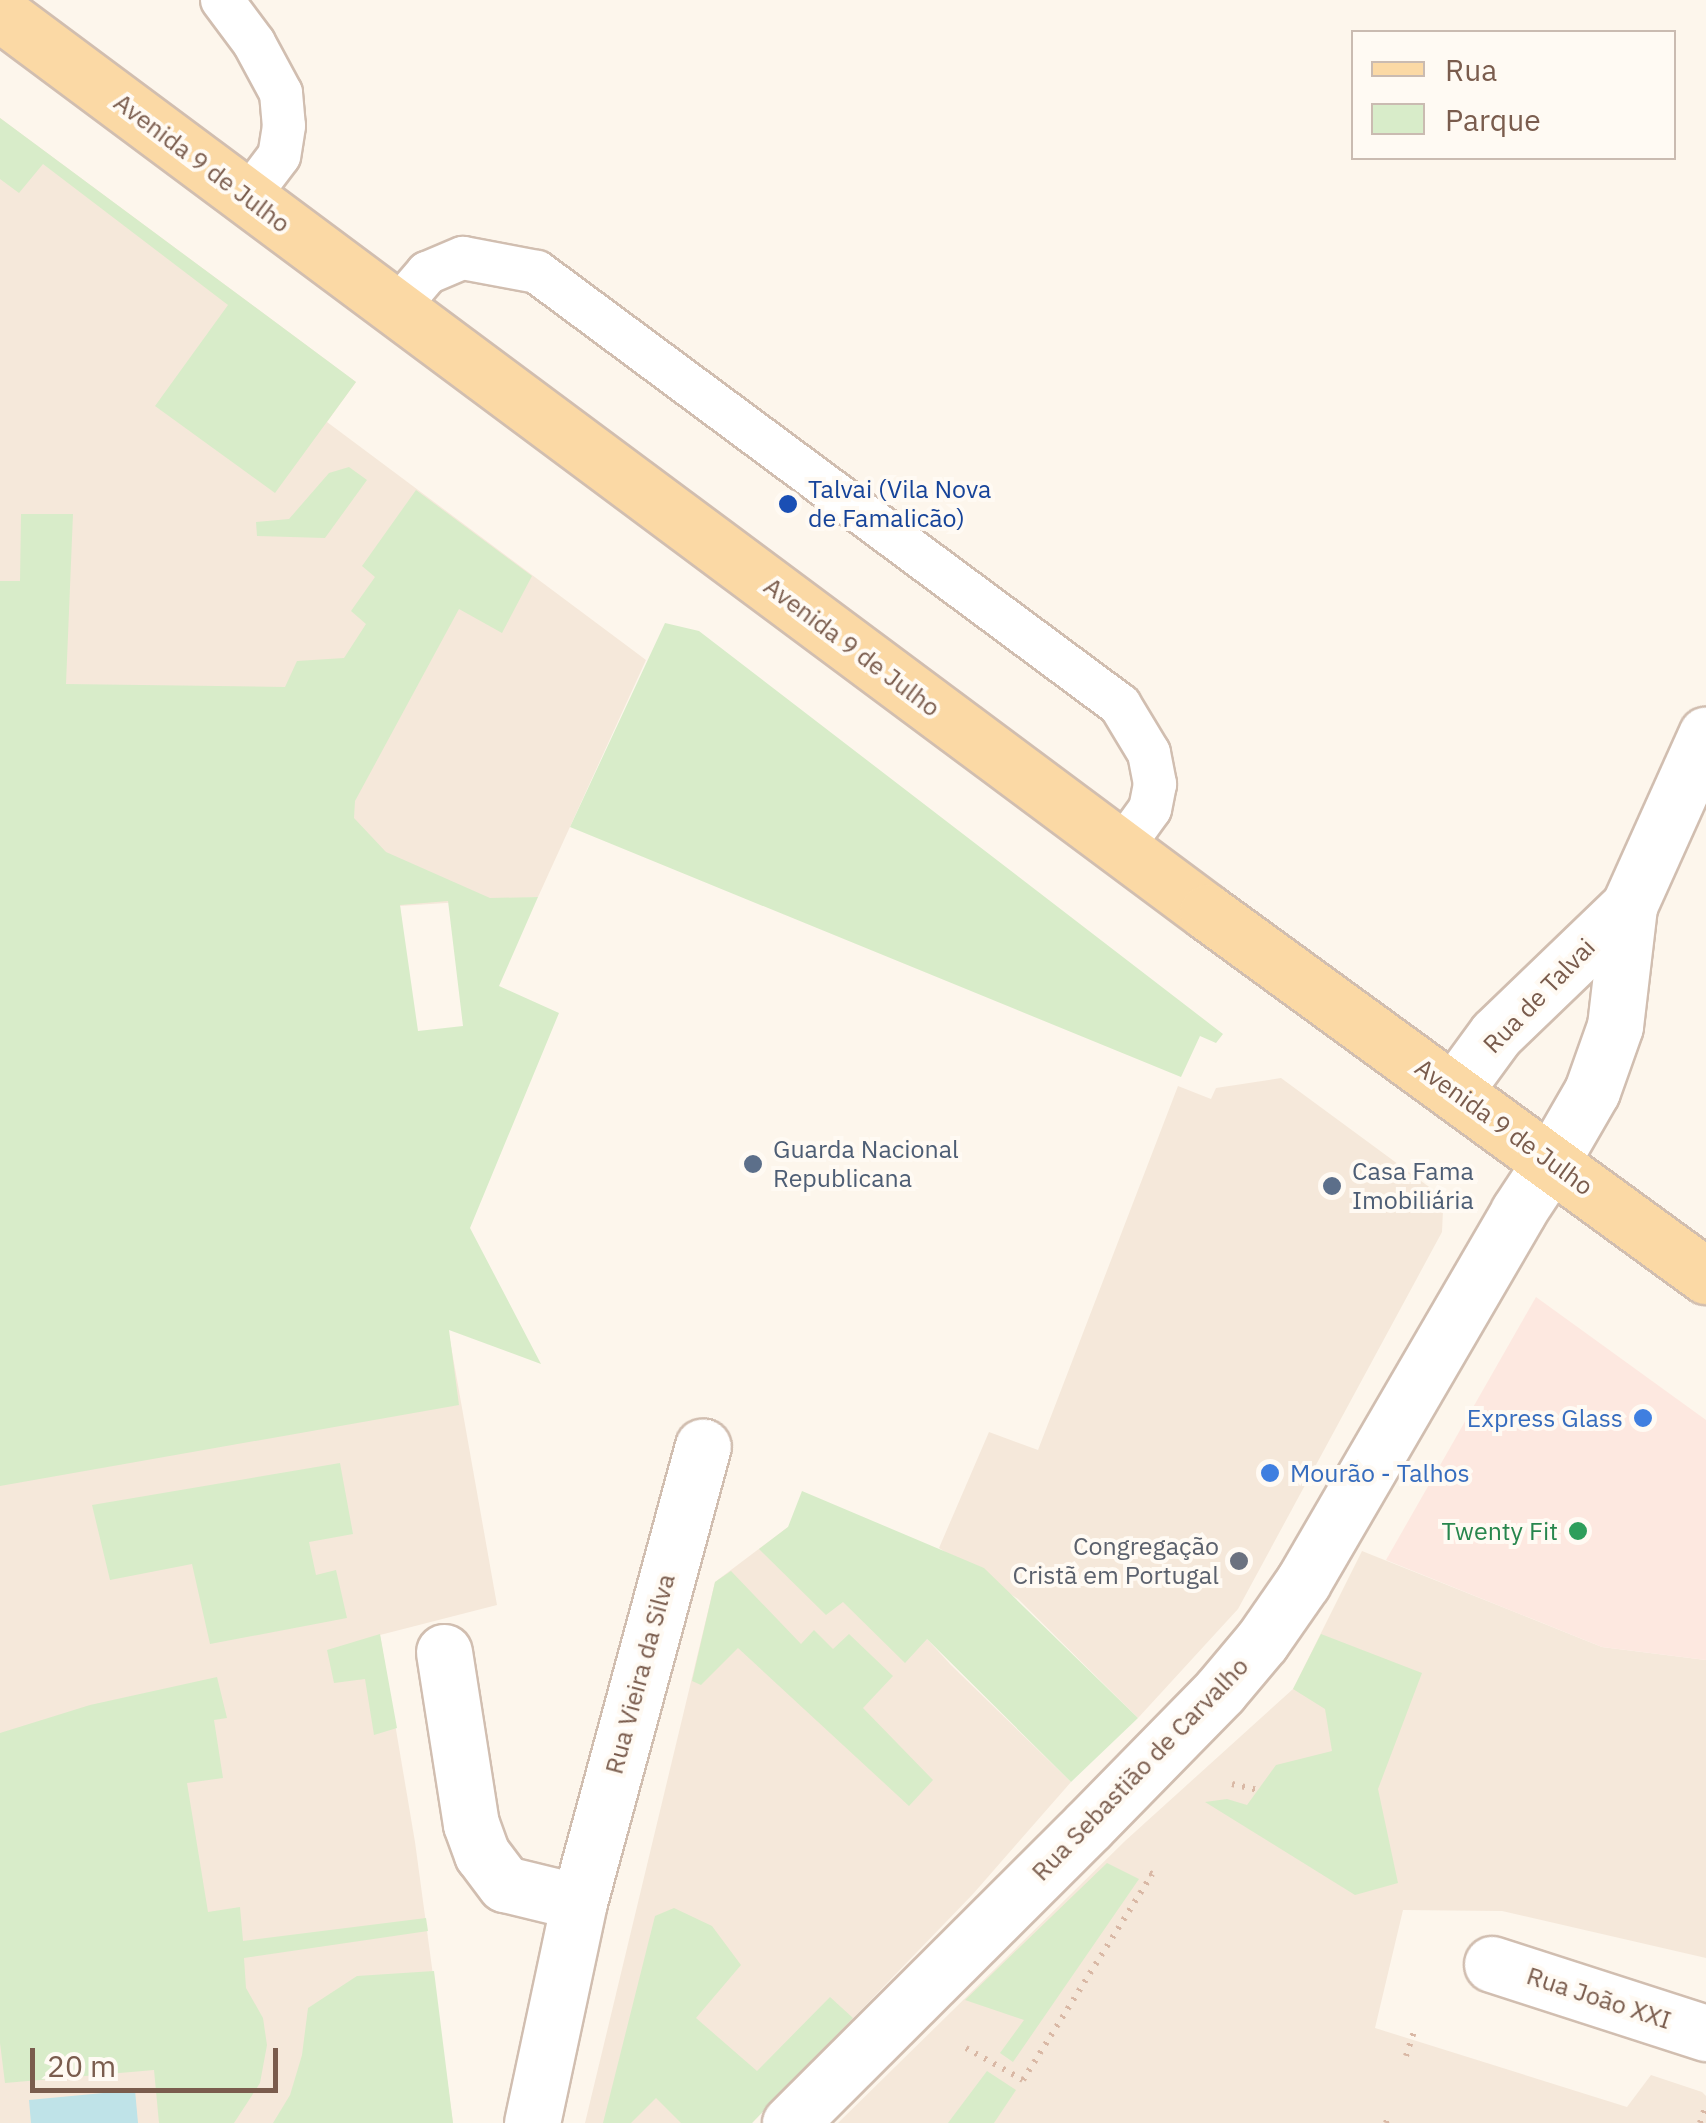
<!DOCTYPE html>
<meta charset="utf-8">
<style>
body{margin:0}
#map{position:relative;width:1706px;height:2123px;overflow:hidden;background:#fdf6ec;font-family:"IBM Plex Sans",sans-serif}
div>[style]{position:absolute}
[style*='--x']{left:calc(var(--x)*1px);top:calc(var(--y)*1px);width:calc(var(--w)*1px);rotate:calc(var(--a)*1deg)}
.residential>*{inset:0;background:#f5e8da}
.commercial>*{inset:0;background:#fde8e0}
.green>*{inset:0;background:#d8ecc9}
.water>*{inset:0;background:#bfe3e8}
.path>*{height:6px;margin-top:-3px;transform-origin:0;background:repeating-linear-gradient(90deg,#d9b8a5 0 2.5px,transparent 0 10.5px)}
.roads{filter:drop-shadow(2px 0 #d1beb0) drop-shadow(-2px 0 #d1beb0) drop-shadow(0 2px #d1beb0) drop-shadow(0 -2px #d1beb0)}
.service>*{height:42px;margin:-21px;padding:0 21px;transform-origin:21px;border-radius:21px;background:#fff}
.minor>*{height:55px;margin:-27.5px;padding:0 27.5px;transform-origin:27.5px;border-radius:27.5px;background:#fff}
.tertiary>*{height:55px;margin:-27.5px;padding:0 27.5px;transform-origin:27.5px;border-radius:27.5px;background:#fff}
.primary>*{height:55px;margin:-27.5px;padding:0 27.5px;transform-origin:27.5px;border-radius:27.5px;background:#fbd9a5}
.dots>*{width:28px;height:28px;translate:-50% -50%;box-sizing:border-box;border:5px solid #fffaf3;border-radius:50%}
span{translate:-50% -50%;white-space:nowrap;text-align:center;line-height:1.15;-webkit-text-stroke:8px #fffaf3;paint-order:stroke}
.street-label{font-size:25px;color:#7a5c4d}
.transit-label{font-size:25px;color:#164399}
.left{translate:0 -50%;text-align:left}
.service-label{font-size:25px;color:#4e5e75}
.shop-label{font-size:25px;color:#366cbe}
.right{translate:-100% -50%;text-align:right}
.leisure-label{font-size:25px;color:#27864d}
.worship-label{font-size:25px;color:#5b616d}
.legend{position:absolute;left:1351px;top:30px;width:325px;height:130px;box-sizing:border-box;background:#fffaf3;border:2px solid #cabbb1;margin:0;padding:12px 18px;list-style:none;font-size:30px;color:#7a5c4d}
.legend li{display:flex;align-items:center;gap:20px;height:50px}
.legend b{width:50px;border:2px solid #cabbb1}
.scale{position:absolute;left:30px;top:2048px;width:248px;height:45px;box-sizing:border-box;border:5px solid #7a5c4d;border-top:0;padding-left:12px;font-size:30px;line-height:35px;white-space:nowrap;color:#7a5c4d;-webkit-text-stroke:8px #fffaf3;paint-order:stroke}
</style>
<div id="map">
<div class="residential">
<div style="clip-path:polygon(0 118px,356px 382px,327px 422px,646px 660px,538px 897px,400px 906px,448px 1329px,497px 1605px,380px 1635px,415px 1842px,453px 2123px,0 2123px)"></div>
<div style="clip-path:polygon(1281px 1078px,1436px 1192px,1443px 1210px,1442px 1232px,1238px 1609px,1138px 1718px,1018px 1599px,939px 1548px,989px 1432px,1038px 1450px,1178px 1086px,1211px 1099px,1216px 1088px)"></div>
<div style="clip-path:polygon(788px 1527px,844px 1549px,951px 1665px,1071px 1782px,973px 1894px,752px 2123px,585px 2123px,715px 1582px)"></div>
<div style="clip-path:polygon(1362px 1551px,1602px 1647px,1706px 1660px,1706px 1958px,1502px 1911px,1403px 1910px,1375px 2028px,1627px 2107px,1651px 2075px,1702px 2092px,1706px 2096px,1706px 2123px,838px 2123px,1125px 1841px,1293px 1689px)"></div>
</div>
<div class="commercial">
<div style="clip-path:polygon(1536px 1297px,1706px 1420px,1706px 1660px,1602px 1647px,1386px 1560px)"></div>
</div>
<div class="green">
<div style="clip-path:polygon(0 118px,356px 382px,275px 493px,155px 406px,228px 305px,43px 164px,19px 193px,0 179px)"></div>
<div style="clip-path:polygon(349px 467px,367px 480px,325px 538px,257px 536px,256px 522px,289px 519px,329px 473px)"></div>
<div style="clip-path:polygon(evenodd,416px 490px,532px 576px,502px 633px,459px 609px,355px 801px,354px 818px,386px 852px,490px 898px,538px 897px,499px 986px,559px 1013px,470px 1228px,541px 1364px,449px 1330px,459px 1405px,0 1486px,0 581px,20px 581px,21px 514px,73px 514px,66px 684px,285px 687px,297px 661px,344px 658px,366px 624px,351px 611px,375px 577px,362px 566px,416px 490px,448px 901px,463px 1026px,418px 1031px,400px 905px,448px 901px)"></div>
<div style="clip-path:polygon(665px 623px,699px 631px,1223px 1034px,1216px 1043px,1200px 1036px,1181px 1077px,570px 827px)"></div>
<div style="clip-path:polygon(340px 1463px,353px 1534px,309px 1542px,316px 1575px,336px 1570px,347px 1618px,210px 1644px,192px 1564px,110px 1580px,92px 1505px)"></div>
<div style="clip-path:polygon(802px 1491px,984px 1568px,1138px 1718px,1071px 1782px,927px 1639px,905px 1663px,843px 1602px,826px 1615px,759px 1549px,788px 1527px)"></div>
<div style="clip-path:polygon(731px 1571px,801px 1644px,814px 1630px,833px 1649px,849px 1634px,893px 1676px,863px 1708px,933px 1780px,909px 1806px,738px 1648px,701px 1685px,692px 1681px,715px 1582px)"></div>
<div style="clip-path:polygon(380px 1634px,397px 1728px,374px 1735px,365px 1679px,334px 1683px,327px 1650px)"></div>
<div style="clip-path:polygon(1321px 1634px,1422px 1673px,1378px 1789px,1398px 1883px,1355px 1895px,1205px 1802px,1227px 1799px,1247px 1805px,1276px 1765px,1332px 1751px,1325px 1709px,1293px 1689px)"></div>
<div style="clip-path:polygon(217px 1677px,227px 1718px,214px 1720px,223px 1778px,187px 1783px,208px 1912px,240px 1907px,243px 1941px,426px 1918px,428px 1931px,244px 1958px,246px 1988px,263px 2018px,267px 2045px,260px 2083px,234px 2123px,159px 2123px,154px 2070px,5px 2083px,0 2043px,0 1733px,90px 1705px)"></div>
<div style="clip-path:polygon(1107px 1863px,1139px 1879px,1013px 2062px,1000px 2053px,1024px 2020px,965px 2000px)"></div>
<div style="clip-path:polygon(674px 1908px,712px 1926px,741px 1965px,696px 2018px,757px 2071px,830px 1997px,853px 2018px,752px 2123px,681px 2123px,656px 2098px,631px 2123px,603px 2123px,655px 1916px)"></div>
<div style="clip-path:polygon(434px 1971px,453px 2123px,273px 2123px,290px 2095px,302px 2055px,308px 2008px,357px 1976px)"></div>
<div style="clip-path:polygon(987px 2071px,1016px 2090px,994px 2123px,948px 2123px)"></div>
</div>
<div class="water">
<div style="clip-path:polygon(135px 2090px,138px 2123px,31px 2123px,29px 2100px)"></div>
</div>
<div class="path">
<div style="--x:1232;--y:1784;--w:27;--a:13"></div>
<div style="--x:966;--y:2048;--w:65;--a:29.3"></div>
<div style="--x:1023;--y:2080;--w:243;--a:-57.9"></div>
<div style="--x:1152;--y:1874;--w:10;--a:-156"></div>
<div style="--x:1406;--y:2056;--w:26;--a:-72"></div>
<div style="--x:1386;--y:2123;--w:3;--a:-72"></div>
<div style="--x:1700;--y:2123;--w:19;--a:-72"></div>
</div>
<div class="roads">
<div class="service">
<div style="--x:222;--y:0;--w:54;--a:53.3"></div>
<div style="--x:254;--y:43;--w:57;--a:61.6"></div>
<div style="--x:281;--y:93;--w:33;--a:85"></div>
<div style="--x:284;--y:126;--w:30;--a:99"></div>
<div style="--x:279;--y:156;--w:51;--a:127.1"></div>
<div style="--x:398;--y:307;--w:45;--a:-49.5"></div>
<div style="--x:427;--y:273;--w:39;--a:-23"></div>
<div style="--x:463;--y:258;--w:75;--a:10.7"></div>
<div style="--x:537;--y:272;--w:726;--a:36.6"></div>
<div style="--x:1120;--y:705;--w:56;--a:58.9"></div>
<div style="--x:1149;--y:753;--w:32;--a:79"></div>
<div style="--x:1155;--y:784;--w:25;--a:101"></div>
<div style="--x:1150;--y:809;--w:49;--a:125.9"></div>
</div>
<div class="minor">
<div style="--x:444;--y:1652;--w:174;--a:81.1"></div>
<div style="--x:471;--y:1824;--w:32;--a:70"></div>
<div style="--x:482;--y:1854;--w:38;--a:53"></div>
<div style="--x:505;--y:1884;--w:76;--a:13.7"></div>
<div style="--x:1492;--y:1964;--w:225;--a:17.9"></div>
<div style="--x:532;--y:2123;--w:226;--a:-78"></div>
<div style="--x:579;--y:1902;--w:472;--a:-74.8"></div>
<div style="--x:790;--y:2123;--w:419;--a:-44.9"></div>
<div style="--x:1087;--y:1827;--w:190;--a:-45.6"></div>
<div style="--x:1220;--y:1691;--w:65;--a:-50"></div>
<div style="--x:1262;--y:1641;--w:72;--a:-55.2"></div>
<div style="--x:1303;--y:1582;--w:428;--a:-59.8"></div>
<div style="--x:1518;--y:1212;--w:60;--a:-56.6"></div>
</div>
<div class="tertiary">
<div style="--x:1455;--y:1090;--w:69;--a:-53.8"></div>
<div style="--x:1496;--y:1034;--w:185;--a:-43.9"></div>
<div style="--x:1551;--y:1162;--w:82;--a:-60"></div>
<div style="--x:1592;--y:1091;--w:69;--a:-70.5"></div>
<div style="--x:1615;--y:1026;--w:121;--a:-83.3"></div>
<div style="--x:1629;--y:906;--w:188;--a:-65.8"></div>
</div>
<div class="primary">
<div style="--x:0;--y:13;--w:1505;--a:36.68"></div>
<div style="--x:1207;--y:912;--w:618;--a:36.11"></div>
</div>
</div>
<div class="dots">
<div style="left:788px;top:504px;background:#1a4fb4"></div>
<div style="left:753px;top:1164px;background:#5c6f8a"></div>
<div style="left:1332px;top:1186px;background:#5c6f8a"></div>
<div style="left:1643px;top:1418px;background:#3f7fe0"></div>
<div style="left:1270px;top:1473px;background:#3f7fe0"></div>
<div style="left:1578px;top:1531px;background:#2e9e5b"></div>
<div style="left:1239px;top:1561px;background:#6b7280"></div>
</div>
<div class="street-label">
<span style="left:202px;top:163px;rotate:37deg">Avenida 9 de Julho</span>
<span style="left:852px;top:647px;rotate:37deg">Avenida 9 de Julho</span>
<span style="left:1539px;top:996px;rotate:-46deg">Rua de Talvai</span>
<span style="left:1504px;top:1127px;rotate:36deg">Avenida 9 de Julho</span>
<span style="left:640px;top:1674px;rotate:-75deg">Rua Vieira da Silva</span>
<span style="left:1140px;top:1769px;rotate:-46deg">Rua Sebastião de Carvalho</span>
<span style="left:1599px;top:1998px;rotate:18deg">Rua João XXI</span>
</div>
<div class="transit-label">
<span class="left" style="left:808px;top:504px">Talvai (Vila Nova<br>de Famalicão)</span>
</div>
<div class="service-label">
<span class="left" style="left:773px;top:1164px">Guarda Nacional<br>Republicana</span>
<span class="left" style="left:1352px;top:1186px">Casa Fama<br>Imobiliária</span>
</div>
<div class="shop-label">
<span class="right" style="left:1623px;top:1418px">Express Glass</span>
<span class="left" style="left:1290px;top:1473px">Mourão - Talhos</span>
</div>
<div class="leisure-label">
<span class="right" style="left:1558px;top:1531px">Twenty Fit</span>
</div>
<div class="worship-label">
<span class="right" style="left:1219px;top:1561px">Congregação<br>Cristã em Portugal</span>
</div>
<ul class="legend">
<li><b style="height:12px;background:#fbd9a5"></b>Rua</li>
<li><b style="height:28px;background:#d8ecc9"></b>Parque</li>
</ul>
<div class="scale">20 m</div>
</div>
